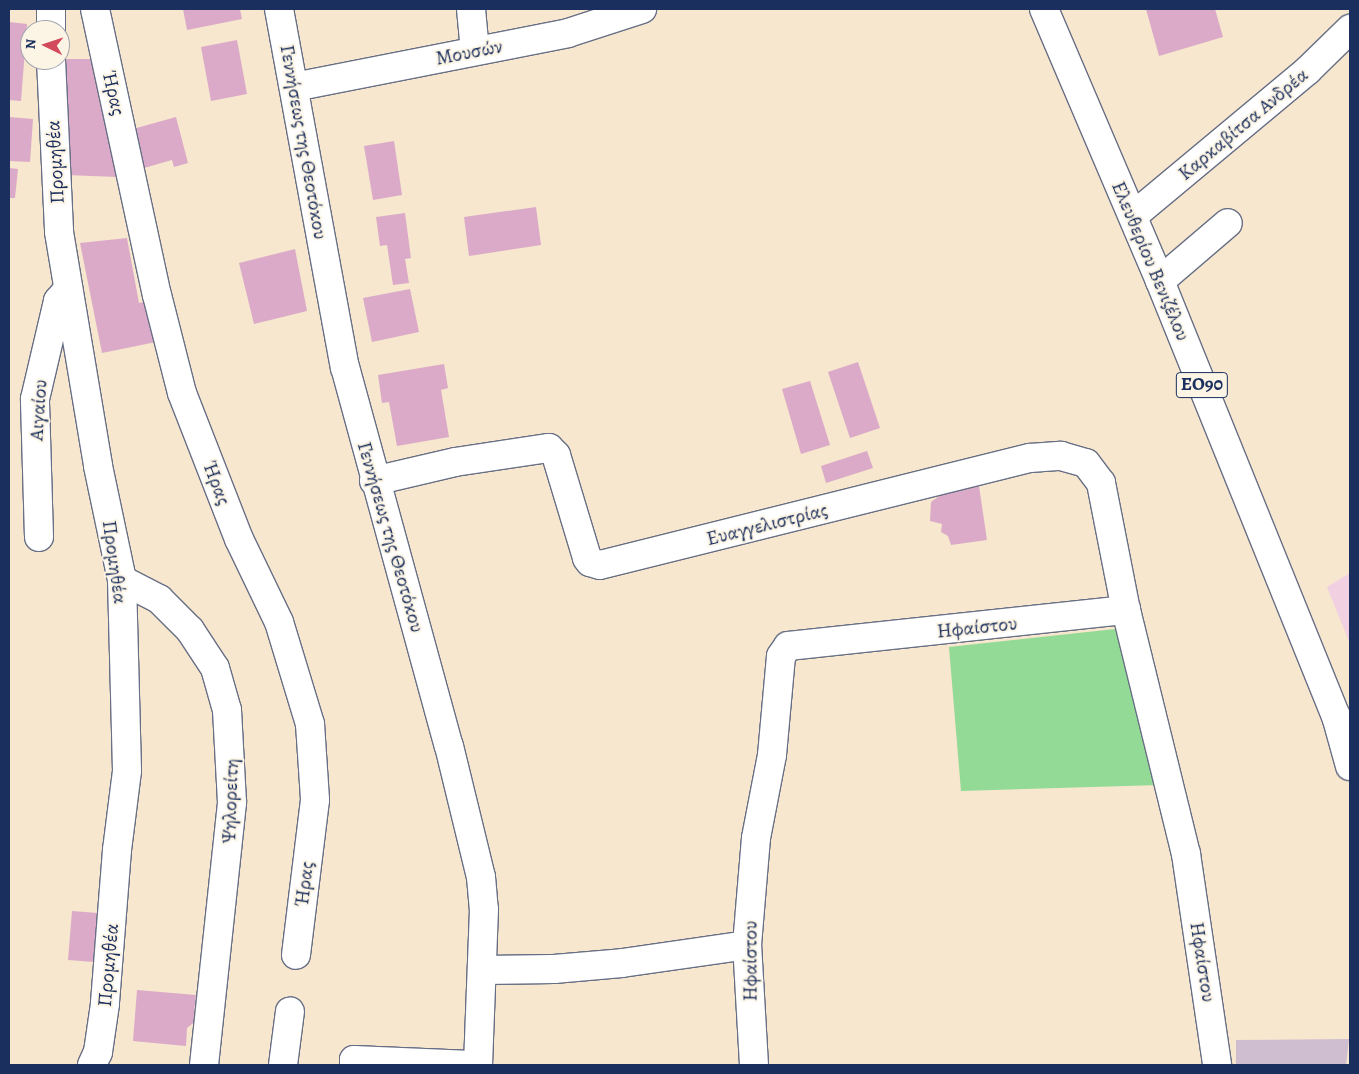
<!DOCTYPE html>
<meta charset="utf-8">
<style>
body{margin:0}
#map{position:relative;width:1359px;height:1074px;overflow:hidden;background:#f7e7ce;font-family:Alegreya,serif}
div>[style]{position:absolute}
[style*='--x']{left:calc(var(--x)*1px);top:calc(var(--y)*1px);width:calc(var(--w)*1px);rotate:calc(var(--a)*1deg)}
.built>*{inset:0;background:#f1d0e2}
.industrial>*{inset:0;background:#cebed0}
.green>*{inset:0;background:#92da95}
.building>*{inset:0;background:#daaac8}
.roads{filter:drop-shadow(1px 0 #686f85) drop-shadow(-1px 0 #686f85) drop-shadow(0 1px #686f85) drop-shadow(0 -1px #686f85)}
.minor>*{height:28px;margin:-14px;padding:0 14px;transform-origin:14px;border-radius:14px;background:#fff}
.major>*{height:28px;margin:-14px;padding:0 14px;transform-origin:14px;border-radius:14px;background:#fff}
span{translate:-50% -50%;white-space:nowrap;text-align:center;line-height:1.15;-webkit-text-stroke:4px #fcf5e5;paint-order:stroke}
.shield-label span{padding:1px 4px;background:#fcf5e5;border:1px solid;border-radius:4px;-webkit-text-stroke-width:0}
.shield-label{font-size:19px;color:#1b2f5e;font-weight:700}
.street-label{font-size:20px;color:#1b2f5e}
.frame{position:absolute;inset:0;border:10px solid #1b2f5e;pointer-events:none}
.north{position:absolute;left:20px;top:20px;width:50px;height:50px;box-sizing:border-box;background:#fcf5e5;border:1px solid #a2a6af;border-radius:50%;rotate:274deg;font-size:14px;font-weight:700;line-height:20px;text-align:center;color:#1b2f5e}
.north::after{content:'';display:block;margin:auto;width:18px;height:22px;background:#d1495b;clip-path:polygon(50% 0,100% 100%,50% 72%,0 100%)}
</style>
<div id="map">
<div class="built">
<div style="clip-path:polygon(1350px 573px,1350px 644px,1327px 587px)"></div>
</div>
<div class="industrial">
<div style="clip-path:polygon(1349px 1039px,1346px 1065px,1236px 1065px,1236px 1040px)"></div>
</div>
<div class="green">
<div style="clip-path:polygon(1115px 629px,1159px 785px,961px 791px,949px 647px)"></div>
</div>
<div class="building">
<div style="clip-path:polygon(183px 9px,240px 9px,242px 19px,187px 30px)"></div>
<div style="clip-path:polygon(1146px 9px,1215px 9px,1223px 37px,1159px 56px)"></div>
<div style="clip-path:polygon(9px 22px,27px 24px,21px 101px,9px 100px)"></div>
<div style="clip-path:polygon(237px 40px,247px 94px,211px 101px,201px 47px)"></div>
<div style="clip-path:polygon(64px 59px,90px 59px,100px 90px,117px 177px,66px 175px)"></div>
<div style="clip-path:polygon(9px 117px,33px 119px,30px 162px,9px 161px)"></div>
<div style="clip-path:polygon(176px 117px,188px 163px,174px 167px,172px 160px,144px 168px,133px 129px)"></div>
<div style="clip-path:polygon(394px 141px,402px 195px,373px 200px,364px 146px)"></div>
<div style="clip-path:polygon(9px 168px,18px 169px,15px 198px,9px 198px)"></div>
<div style="clip-path:polygon(536px 207px,541px 245px,469px 256px,464px 217px)"></div>
<div style="clip-path:polygon(405px 213px,411px 258px,405px 259px,409px 283px,393px 285px,387px 245px,380px 246px,376px 217px)"></div>
<div style="clip-path:polygon(127px 238px,139px 303px,148px 301px,156px 342px,102px 353px,80px 243px)"></div>
<div style="clip-path:polygon(295px 249px,307px 311px,254px 324px,239px 263px)"></div>
<div style="clip-path:polygon(410px 289px,419px 332px,372px 342px,363px 298px)"></div>
<div style="clip-path:polygon(858px 362px,880px 428px,850px 438px,828px 372px)"></div>
<div style="clip-path:polygon(444px 364px,448px 388px,441px 390px,449px 437px,397px 446px,389px 402px,382px 403px,378px 375px)"></div>
<div style="clip-path:polygon(810px 381px,830px 445px,801px 454px,782px 389px)"></div>
<div style="clip-path:polygon(867px 451px,873px 468px,826px 483px,821px 466px)"></div>
<div style="clip-path:polygon(979px 486px,987px 540px,951px 545px,948px 536px,941px 532px,942px 524px,930px 521px,931px 502px,945px 492px)"></div>
<div style="clip-path:polygon(72px 911px,98px 913px,94px 962px,68px 960px)"></div>
<div style="clip-path:polygon(137px 990px,196px 995px,194px 1011px,197px 1020px,187px 1028px,186px 1046px,133px 1041px)"></div>
</div>
<div class="roads">
<div class="minor">
<div style="--x:51;--y:9;--w:21;--a:90"></div>
<div style="--x:95;--y:9;--w:293;--a:77.8"></div>
<div style="--x:157;--y:295;--w:101;--a:75.7"></div>
<div style="--x:182;--y:393;--w:157;--a:68.7"></div>
<div style="--x:239;--y:539;--w:92;--a:64.3"></div>
<div style="--x:279;--y:622;--w:107;--a:73.1"></div>
<div style="--x:310;--y:724;--w:76;--a:86.2"></div>
<div style="--x:315;--y:800;--w:156;--a:97"></div>
<div style="--x:279;--y:9;--w:364;--a:79.6"></div>
<div style="--x:345;--y:367;--w:393;--a:74.7"></div>
<div style="--x:449;--y:746;--w:135;--a:76.3"></div>
<div style="--x:481;--y:877;--w:32;--a:85"></div>
<div style="--x:484;--y:909;--w:156;--a:92.2"></div>
<div style="--x:471;--y:9;--w:42;--a:84.6"></div>
<div style="--x:51;--y:60;--w:172;--a:87.3"></div>
<div style="--x:59;--y:232;--w:237;--a:80.5"></div>
<div style="--x:98;--y:466;--w:116;--a:78.1"></div>
<div style="--x:122;--y:580;--w:191;--a:88.5"></div>
<div style="--x:127;--y:771;--w:80;--a:97.2"></div>
<div style="--x:117;--y:850;--w:154;--a:94.5"></div>
<div style="--x:105;--y:1004;--w:49;--a:98.3"></div>
<div style="--x:98;--y:1052;--w:14;--a:115"></div>
<div style="--x:294;--y:87;--w:279;--a:-11.1"></div>
<div style="--x:568;--y:33;--w:78;--a:-18"></div>
<div style="--x:1133;--y:216;--w:228;--a:-39.8"></div>
<div style="--x:1308;--y:70;--w:59;--a:-44.3"></div>
<div style="--x:1160;--y:281;--w:89;--a:-40.5"></div>
<div style="--x:374;--y:481;--w:83;--a:-13.2"></div>
<div style="--x:455;--y:462;--w:95;--a:-8.5"></div>
<div style="--x:549;--y:448;--w:10;--a:45"></div>
<div style="--x:556;--y:455;--w:108;--a:73.2"></div>
<div style="--x:587;--y:558;--w:5;--a:53"></div>
<div style="--x:590;--y:562;--w:10;--a:17"></div>
<div style="--x:600;--y:565;--w:443;--a:-14"></div>
<div style="--x:1030;--y:458;--w:31;--a:-4"></div>
<div style="--x:1061;--y:456;--w:26;--a:16"></div>
<div style="--x:1086;--y:463;--w:25;--a:53"></div>
<div style="--x:1101;--y:483;--w:129;--a:78.9"></div>
<div style="--x:1126;--y:610;--w:251;--a:76.2"></div>
<div style="--x:1186;--y:854;--w:213;--a:81.6"></div>
<div style="--x:39;--y:537;--w:138;--a:-91.7"></div>
<div style="--x:35;--y:399;--w:101;--a:-76.8"></div>
<div style="--x:58;--y:301;--w:16;--a:-50"></div>
<div style="--x:122;--y:580;--w:42;--a:27.2"></div>
<div style="--x:159;--y:599;--w:44;--a:45"></div>
<div style="--x:190;--y:630;--w:45;--a:56.7"></div>
<div style="--x:215;--y:668;--w:44;--a:74.1"></div>
<div style="--x:227;--y:710;--w:93;--a:86.9"></div>
<div style="--x:232;--y:803;--w:263;--a:96.1"></div>
<div style="--x:483;--y:970;--w:71;--a:-0.8"></div>
<div style="--x:554;--y:969;--w:68;--a:-5"></div>
<div style="--x:622;--y:963;--w:126;--a:-8.2"></div>
<div style="--x:283;--y:1065;--w:54;--a:-82.6"></div>
<div style="--x:354;--y:1065;--w:5;--a:-90"></div>
<div style="--x:354;--y:1060;--w:118;--a:2.4"></div>
<div style="--x:754;--y:1065;--w:120;--a:-93.3"></div>
<div style="--x:747;--y:945;--w:107;--a:-85.2"></div>
<div style="--x:756;--y:838;--w:85;--a:-79.1"></div>
<div style="--x:772;--y:755;--w:99;--a:-84.8"></div>
<div style="--x:781;--y:656;--w:12;--a:-55"></div>
<div style="--x:788;--y:646;--w:340;--a:-6.1"></div>
</div>
<div class="major">
<div style="--x:1044;--y:9;--w:296;--a:66.9"></div>
<div style="--x:1160;--y:281;--w:469;--a:68"></div>
<div style="--x:1336;--y:716;--w:52;--a:74.4"></div>
</div>
</div>
<div class="shield-label">
<span style="left:1202px;top:385px">ΕΟ90</span>
</div>
<div class="street-label">
<span style="left:469px;top:52px;rotate:-11deg">Μουσών</span>
<span style="left:114px;top:93px;rotate:77deg">Ήρας</span>
<span style="left:1243px;top:124px;rotate:-40deg">Καρκαβίτσα Ανδρέα</span>
<span style="left:304px;top:142px;rotate:80deg">Γεννήσεως της Θεοτόκου</span>
<span style="left:55px;top:162px;rotate:-93deg">Προμηθέα</span>
<span style="left:1151px;top:261px;rotate:67deg">Ελευθερίου Βενιζέλου</span>
<span style="left:38px;top:410px;rotate:-86deg">Αιγαίου</span>
<span style="left:217px;top:483px;rotate:69deg">Ήρας</span>
<span style="left:767px;top:524px;rotate:-14deg">Ευαγγελιστρίας</span>
<span style="left:391px;top:537px;rotate:74deg">Γεννήσεως της Θεοτόκου</span>
<span style="left:115px;top:562px;rotate:82deg">Προμηθέα</span>
<span style="left:977px;top:627px;rotate:-6deg">Ηφαίστου</span>
<span style="left:230px;top:801px;rotate:-88deg">Ψηλορείτη</span>
<span style="left:304px;top:884px;rotate:-83deg">Ήρας</span>
<span style="left:750px;top:961px;rotate:-90deg">Ηφαίστου</span>
<span style="left:1203px;top:962px;rotate:81deg">Ηφαίστου</span>
<span style="left:108px;top:965px;rotate:-85deg">Προμηθέα</span>
</div>
<div class="frame"></div>
<div class="north">N</div>
</div>
